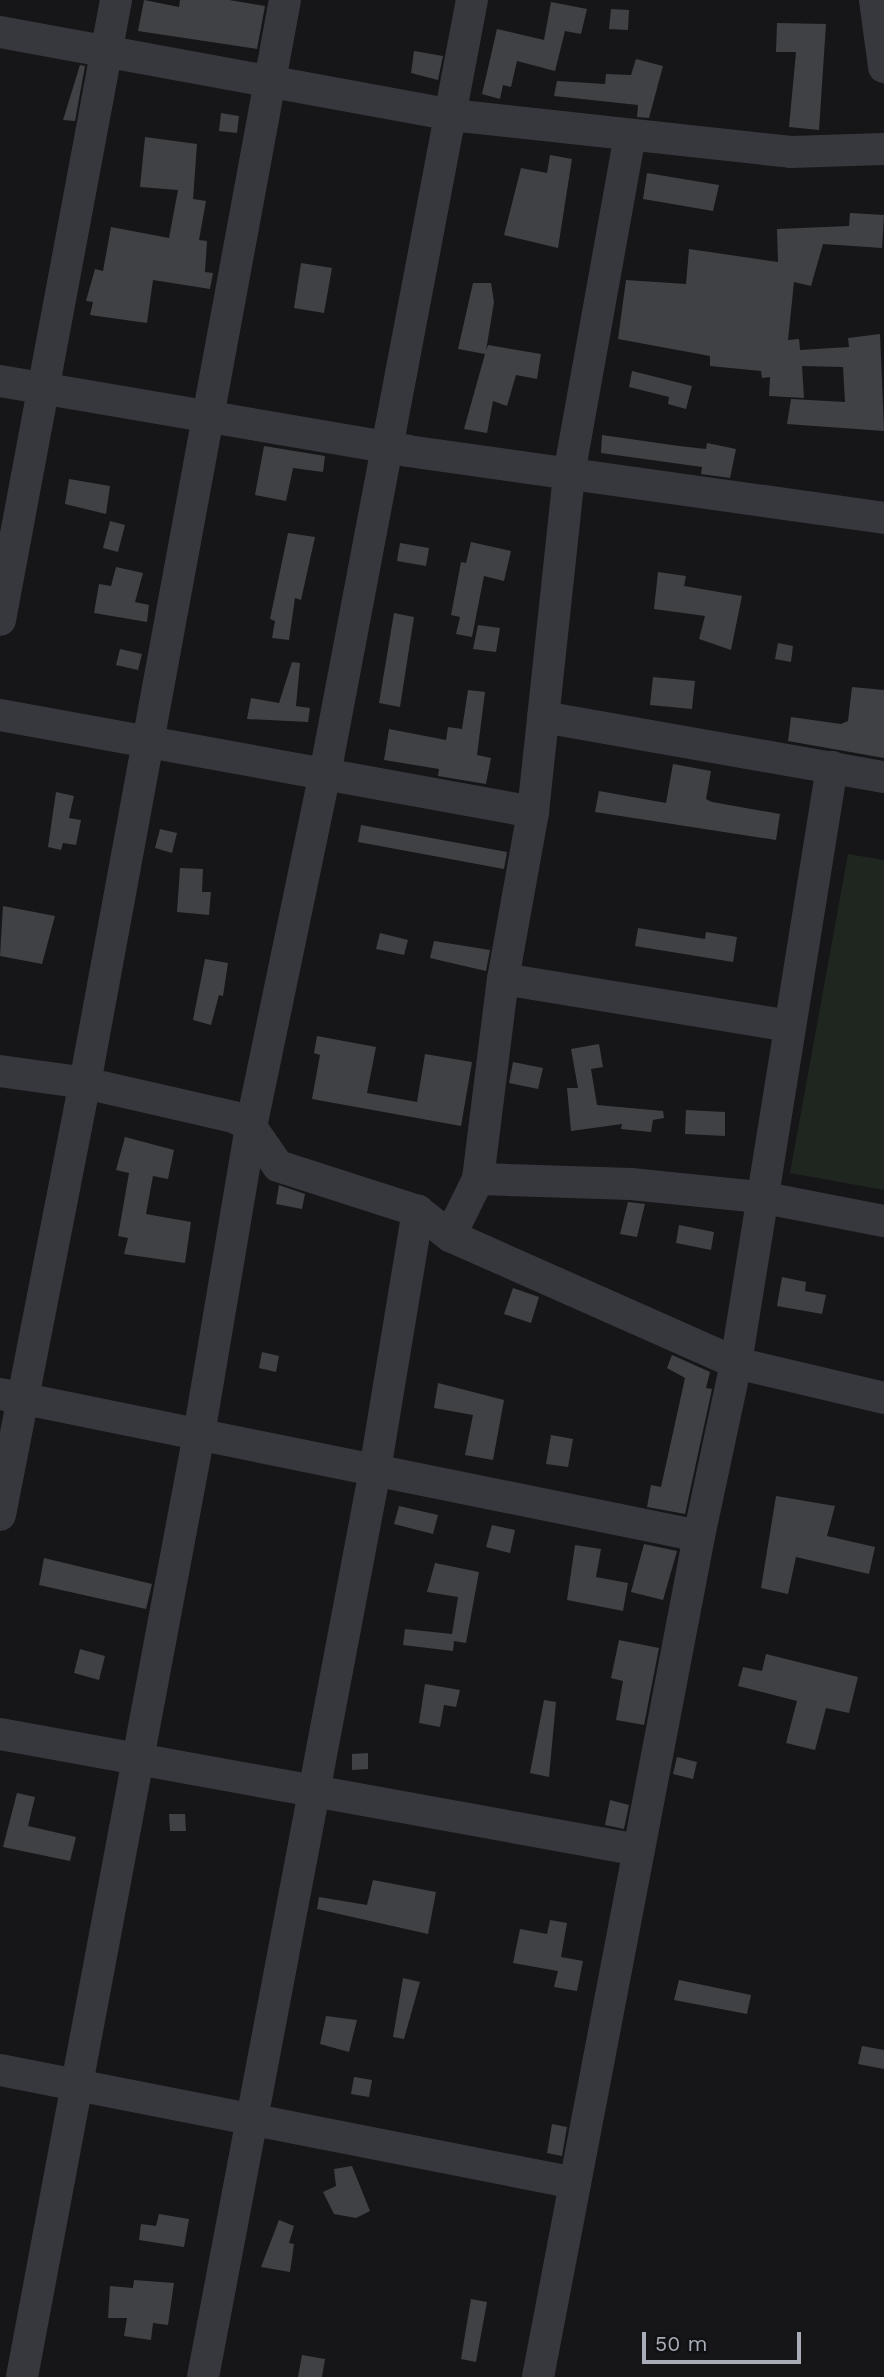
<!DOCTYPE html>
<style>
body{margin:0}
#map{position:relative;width:884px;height:2377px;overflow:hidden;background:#161618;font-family:"Work Sans",sans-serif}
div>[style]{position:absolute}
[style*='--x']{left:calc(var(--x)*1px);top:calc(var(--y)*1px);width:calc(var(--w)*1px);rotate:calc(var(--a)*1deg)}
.green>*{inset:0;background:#1e261f}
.building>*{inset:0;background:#404145}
.minor>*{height:32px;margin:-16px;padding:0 16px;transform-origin:16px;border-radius:16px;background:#37383d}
span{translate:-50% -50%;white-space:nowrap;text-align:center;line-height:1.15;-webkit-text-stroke:5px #111113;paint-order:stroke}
.scale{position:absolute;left:642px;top:2332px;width:159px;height:32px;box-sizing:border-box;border:4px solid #a8adb8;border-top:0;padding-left:9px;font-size:21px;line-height:24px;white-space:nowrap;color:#a8adb8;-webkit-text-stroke:5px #111113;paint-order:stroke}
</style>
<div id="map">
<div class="green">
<div style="clip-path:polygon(848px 854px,884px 860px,884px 1190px,790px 1173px)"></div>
</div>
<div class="building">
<div style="clip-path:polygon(144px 0,179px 7px,180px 0,229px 0,265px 6px,257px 49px,138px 31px)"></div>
<div style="clip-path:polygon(551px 2px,587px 9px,581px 34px,565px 31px,555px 71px,517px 61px,511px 87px,503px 85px,500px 99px,482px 94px,497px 29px,544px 40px)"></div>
<div style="clip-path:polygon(611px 9px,629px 10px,628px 30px,609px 29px)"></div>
<div style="clip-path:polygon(777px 23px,826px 24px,819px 130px,789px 127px,796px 52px,776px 52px)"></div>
<div style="clip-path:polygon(414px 51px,443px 56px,438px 80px,411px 73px)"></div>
<div style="clip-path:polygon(636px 59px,663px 66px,649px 118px,637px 117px,638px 105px,554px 96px,557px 81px,605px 84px,606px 74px,631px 75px)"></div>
<div style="clip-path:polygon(80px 65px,85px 66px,75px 121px,63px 120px)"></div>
<div style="clip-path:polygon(221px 113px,239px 116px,237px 133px,219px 131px)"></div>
<div style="clip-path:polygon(145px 137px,197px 144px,193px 199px,206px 201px,199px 240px,207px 241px,205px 272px,213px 273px,210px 289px,153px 280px,147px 323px,90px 315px,93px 302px,86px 301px,95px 269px,103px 271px,111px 227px,169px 238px,178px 190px,140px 187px)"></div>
<div style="clip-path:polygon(550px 155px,572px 159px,558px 248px,504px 235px,521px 168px,547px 173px)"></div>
<div style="clip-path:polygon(647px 173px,719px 185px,713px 211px,643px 199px)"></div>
<div style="clip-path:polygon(850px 213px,884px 215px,882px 248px,823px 244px,811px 286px,794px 282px,788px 340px,799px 339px,800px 350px,849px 347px,848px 338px,880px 334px,884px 431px,787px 424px,791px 399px,845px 402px,843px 367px,802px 366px,804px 398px,769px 396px,770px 377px,762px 378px,761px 371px,710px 366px,710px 356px,618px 339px,626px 280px,686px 284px,689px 249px,778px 262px,777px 229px,849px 226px)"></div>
<div style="clip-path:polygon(301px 263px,332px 268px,324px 313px,294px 308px)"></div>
<div style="clip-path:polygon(473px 283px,491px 283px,494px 302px,486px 351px,488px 345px,541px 354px,537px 379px,516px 375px,507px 406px,493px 401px,487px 433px,464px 429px,485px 354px,458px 349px)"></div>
<div style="clip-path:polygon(632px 371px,692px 386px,686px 409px,668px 404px,669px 397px,629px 387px)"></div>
<div style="clip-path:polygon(602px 435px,679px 446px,706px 449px,707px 443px,736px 449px,730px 478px,701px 474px,702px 467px,601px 453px)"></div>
<div style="clip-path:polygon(264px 446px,325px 456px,323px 472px,293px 468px,286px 501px,255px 495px)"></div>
<div style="clip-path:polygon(69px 479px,110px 486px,106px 514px,65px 504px)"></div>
<div style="clip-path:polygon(110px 521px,125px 525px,118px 552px,103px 548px)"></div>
<div style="clip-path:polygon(288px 533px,315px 537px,301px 600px,295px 598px,289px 640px,272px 638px,275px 621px,270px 619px)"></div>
<div style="clip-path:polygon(471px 542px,511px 551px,504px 581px,484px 576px,472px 637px,456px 634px,460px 617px,451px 615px,461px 562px,466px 563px)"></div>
<div style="clip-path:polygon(400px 543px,429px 548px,426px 566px,397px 561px)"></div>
<div style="clip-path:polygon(116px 567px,143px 573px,135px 602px,149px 605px,147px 622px,94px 613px,99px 584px,111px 586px)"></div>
<div style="clip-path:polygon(658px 572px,686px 576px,684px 586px,742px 596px,731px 650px,699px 639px,705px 616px,654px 609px)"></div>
<div style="clip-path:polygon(394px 613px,414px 617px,400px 707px,379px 703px)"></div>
<div style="clip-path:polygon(478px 625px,500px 628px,496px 652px,473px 649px)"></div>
<div style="clip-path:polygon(778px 643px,793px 646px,791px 662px,775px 659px)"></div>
<div style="clip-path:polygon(120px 649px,142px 654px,138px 670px,116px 665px)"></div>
<div style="clip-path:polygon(292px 662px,300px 663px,296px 706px,310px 708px,308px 722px,247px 719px,251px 698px,279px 703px)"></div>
<div style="clip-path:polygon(653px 677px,695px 681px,692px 709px,650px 705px)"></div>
<div style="clip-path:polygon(852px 687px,884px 690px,884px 758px,788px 741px,791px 717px,841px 724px,848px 721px)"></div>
<div style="clip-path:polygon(468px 690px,485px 692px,477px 755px,491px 758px,486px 784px,438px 776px,439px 769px,384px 760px,389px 729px,446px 740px,448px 727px,462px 729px)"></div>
<div style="clip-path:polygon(673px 764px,711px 771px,706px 799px,712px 802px,780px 814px,776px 840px,595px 812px,599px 791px,666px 803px)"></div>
<div style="clip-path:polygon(56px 792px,74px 796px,69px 818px,81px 820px,76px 845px,63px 843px,61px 850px,48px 847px)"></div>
<div style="clip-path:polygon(361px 825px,507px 852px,504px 869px,358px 842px)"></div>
<div style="clip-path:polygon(160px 829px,177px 833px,172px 853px,155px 848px)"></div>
<div style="clip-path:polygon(180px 868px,203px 869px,202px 892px,211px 892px,209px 915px,177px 912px)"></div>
<div style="clip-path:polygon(3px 906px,55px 916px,42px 964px,0 956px)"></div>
<div style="clip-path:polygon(638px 928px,705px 939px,706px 932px,737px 937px,733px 962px,635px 946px)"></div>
<div style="clip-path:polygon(380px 933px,408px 940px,404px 955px,376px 949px)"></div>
<div style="clip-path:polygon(434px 941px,490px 950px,486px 971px,430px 958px)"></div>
<div style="clip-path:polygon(205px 959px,228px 963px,223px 996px,219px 995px,211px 1025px,193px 1020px)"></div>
<div style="clip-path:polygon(317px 1036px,376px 1047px,367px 1093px,417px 1102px,425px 1054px,472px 1062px,461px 1126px,312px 1099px,320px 1055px,314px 1053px)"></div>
<div style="clip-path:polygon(599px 1044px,603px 1067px,591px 1069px,597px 1105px,663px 1111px,664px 1118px,653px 1120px,651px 1132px,621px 1129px,622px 1124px,571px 1131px,567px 1088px,578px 1088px,571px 1049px)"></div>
<div style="clip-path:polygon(513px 1062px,543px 1068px,538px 1089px,509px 1083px)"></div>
<div style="clip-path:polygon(686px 1110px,725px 1112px,725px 1136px,685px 1134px)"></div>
<div style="clip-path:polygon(125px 1137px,174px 1150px,168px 1179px,153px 1176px,146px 1214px,191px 1222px,185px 1263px,124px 1254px,128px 1238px,118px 1236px,129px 1173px,116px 1170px)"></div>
<div style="clip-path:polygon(279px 1185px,305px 1194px,302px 1209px,276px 1204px)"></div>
<div style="clip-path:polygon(628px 1202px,645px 1204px,637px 1237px,620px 1234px)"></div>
<div style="clip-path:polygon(679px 1225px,714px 1232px,711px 1250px,676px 1243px)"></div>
<div style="clip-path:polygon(782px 1277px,806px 1282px,805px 1291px,826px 1295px,822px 1314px,777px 1306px)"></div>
<div style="clip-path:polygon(513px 1288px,539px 1297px,531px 1323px,504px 1314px)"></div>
<div style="clip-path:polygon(262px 1352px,279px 1356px,276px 1372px,259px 1368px)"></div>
<div style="clip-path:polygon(672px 1355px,710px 1372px,706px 1388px,712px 1389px,685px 1514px,647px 1507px,651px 1485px,661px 1487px,685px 1378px,667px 1368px)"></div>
<div style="clip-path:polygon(438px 1383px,504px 1400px,493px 1460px,465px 1455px,473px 1415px,434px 1408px)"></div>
<div style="clip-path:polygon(551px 1435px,573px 1439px,568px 1467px,546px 1464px)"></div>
<div style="clip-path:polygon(776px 1496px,835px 1506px,827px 1536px,875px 1547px,869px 1574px,796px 1557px,788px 1594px,761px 1588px)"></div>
<div style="clip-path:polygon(399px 1506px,438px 1515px,433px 1534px,394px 1524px)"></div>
<div style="clip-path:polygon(492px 1525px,515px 1530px,510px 1553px,486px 1547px)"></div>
<div style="clip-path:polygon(644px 1544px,677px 1551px,663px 1600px,631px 1592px)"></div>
<div style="clip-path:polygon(575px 1545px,601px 1549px,596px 1577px,628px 1583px,623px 1611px,567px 1600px)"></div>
<div style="clip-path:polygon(44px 1558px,152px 1584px,146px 1609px,39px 1585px)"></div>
<div style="clip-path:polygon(435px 1563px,479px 1572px,466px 1643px,454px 1641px,453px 1651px,403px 1645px,405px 1629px,452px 1634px,458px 1597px,427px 1592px)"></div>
<div style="clip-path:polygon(619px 1640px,659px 1648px,644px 1725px,616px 1720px,623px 1681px,611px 1678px)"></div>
<div style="clip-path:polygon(80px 1649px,105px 1656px,99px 1680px,74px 1673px)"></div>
<div style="clip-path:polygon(766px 1654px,858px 1677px,849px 1713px,826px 1708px,815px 1750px,786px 1743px,797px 1701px,738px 1686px,743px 1667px,762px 1671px)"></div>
<div style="clip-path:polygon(425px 1684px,460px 1690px,456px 1707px,444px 1705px,440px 1727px,419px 1723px)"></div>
<div style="clip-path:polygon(544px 1700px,556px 1702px,549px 1777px,530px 1773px)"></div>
<div style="clip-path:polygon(368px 1753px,368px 1769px,352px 1770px,352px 1754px)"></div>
<div style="clip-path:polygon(677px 1757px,697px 1762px,693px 1779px,673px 1774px)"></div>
<div style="clip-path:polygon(17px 1793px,35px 1797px,28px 1826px,76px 1837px,70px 1861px,3px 1847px)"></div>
<div style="clip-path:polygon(610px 1800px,629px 1805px,624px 1829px,605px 1825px)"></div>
<div style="clip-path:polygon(169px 1814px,185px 1814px,186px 1831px,170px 1831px)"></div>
<div style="clip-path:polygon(373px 1880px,436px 1892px,428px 1934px,317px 1909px,319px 1897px,367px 1905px)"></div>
<div style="clip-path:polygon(550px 1920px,567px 1923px,561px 1957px,583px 1961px,577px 1991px,554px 1987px,558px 1971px,513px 1963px,520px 1929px,547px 1934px)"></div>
<div style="clip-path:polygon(403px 1978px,420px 1982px,404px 2039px,393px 2037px)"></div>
<div style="clip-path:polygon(679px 1980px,751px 1995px,747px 2014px,674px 2000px)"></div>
<div style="clip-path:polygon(326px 2016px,357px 2020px,349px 2052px,320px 2044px)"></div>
<div style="clip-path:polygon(862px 2046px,884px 2050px,884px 2069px,858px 2064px)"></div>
<div style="clip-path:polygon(354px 2077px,372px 2080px,369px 2097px,351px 2094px)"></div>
<div style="clip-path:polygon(552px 2124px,567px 2127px,562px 2156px,547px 2153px)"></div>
<div style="clip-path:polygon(352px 2166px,370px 2211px,356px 2218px,334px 2214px,323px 2192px,336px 2186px,334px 2169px)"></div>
<div style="clip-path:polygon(159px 2214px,189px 2219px,184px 2247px,139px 2240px,141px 2224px,156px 2226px)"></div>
<div style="clip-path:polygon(279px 2220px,294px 2226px,289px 2243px,294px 2244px,290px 2272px,261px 2267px)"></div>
<div style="clip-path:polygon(134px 2280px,174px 2283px,168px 2325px,153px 2323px,151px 2340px,124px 2336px,127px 2318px,108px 2318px,110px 2286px,133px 2288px)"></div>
<div style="clip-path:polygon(471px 2299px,487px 2302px,476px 2362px,461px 2359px)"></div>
<div style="clip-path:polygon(302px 2355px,325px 2359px,322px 2377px,298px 2377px)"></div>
</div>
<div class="minor">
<div style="--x:875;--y:0;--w:68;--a:82.3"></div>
<div style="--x:0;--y:32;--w:459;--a:10.4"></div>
<div style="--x:451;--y:115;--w:342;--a:6.2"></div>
<div style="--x:791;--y:152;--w:93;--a:-1.8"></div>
<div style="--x:0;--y:381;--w:414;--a:9.7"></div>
<div style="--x:408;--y:451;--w:481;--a:8"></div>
<div style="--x:0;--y:620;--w:631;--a:-79.4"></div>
<div style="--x:0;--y:715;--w:542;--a:10.31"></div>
<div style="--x:543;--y:717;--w:346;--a:10"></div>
<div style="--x:503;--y:979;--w:290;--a:9.3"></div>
<div style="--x:0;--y:1071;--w:86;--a:8"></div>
<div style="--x:85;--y:1083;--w:153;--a:12.9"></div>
<div style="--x:234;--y:1117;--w:20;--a:30"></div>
<div style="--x:251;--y:1127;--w:47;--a:55.3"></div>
<div style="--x:278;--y:1166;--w:147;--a:17.8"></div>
<div style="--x:418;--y:1211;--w:41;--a:38"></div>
<div style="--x:450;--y:1236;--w:313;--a:23.9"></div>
<div style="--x:736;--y:1363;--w:152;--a:13.3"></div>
<div style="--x:478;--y:1179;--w:153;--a:1.9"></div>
<div style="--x:631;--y:1184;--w:130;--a:5.8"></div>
<div style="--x:760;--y:1197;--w:126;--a:11"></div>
<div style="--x:450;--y:1236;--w:64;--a:-63.8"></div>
<div style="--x:478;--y:1179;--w:202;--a:-82.9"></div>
<div style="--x:503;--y:979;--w:170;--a:-79.8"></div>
<div style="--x:533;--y:812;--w:340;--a:-83.9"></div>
<div style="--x:569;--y:474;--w:344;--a:-79.8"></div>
<div style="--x:0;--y:1394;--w:713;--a:11.48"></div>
<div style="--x:0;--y:1515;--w:440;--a:-78.9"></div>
<div style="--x:85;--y:1083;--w:1101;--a:-79.54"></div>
<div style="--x:0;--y:1734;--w:649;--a:10.29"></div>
<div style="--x:0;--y:2070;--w:586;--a:11.12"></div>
<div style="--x:22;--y:2377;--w:959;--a:-79.37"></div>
<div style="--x:199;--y:1434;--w:311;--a:-80.4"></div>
<div style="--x:251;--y:1127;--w:361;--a:-78.2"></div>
<div style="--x:325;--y:774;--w:788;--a:-79.25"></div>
<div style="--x:203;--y:2377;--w:923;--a:-79.26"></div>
<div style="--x:375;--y:1470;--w:263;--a:-80.6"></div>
<div style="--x:538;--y:2377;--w:856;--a:-79.16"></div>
<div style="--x:699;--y:1536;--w:177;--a:-77.9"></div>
<div style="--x:736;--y:1363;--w:604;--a:-80.85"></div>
</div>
<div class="scale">50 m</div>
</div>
